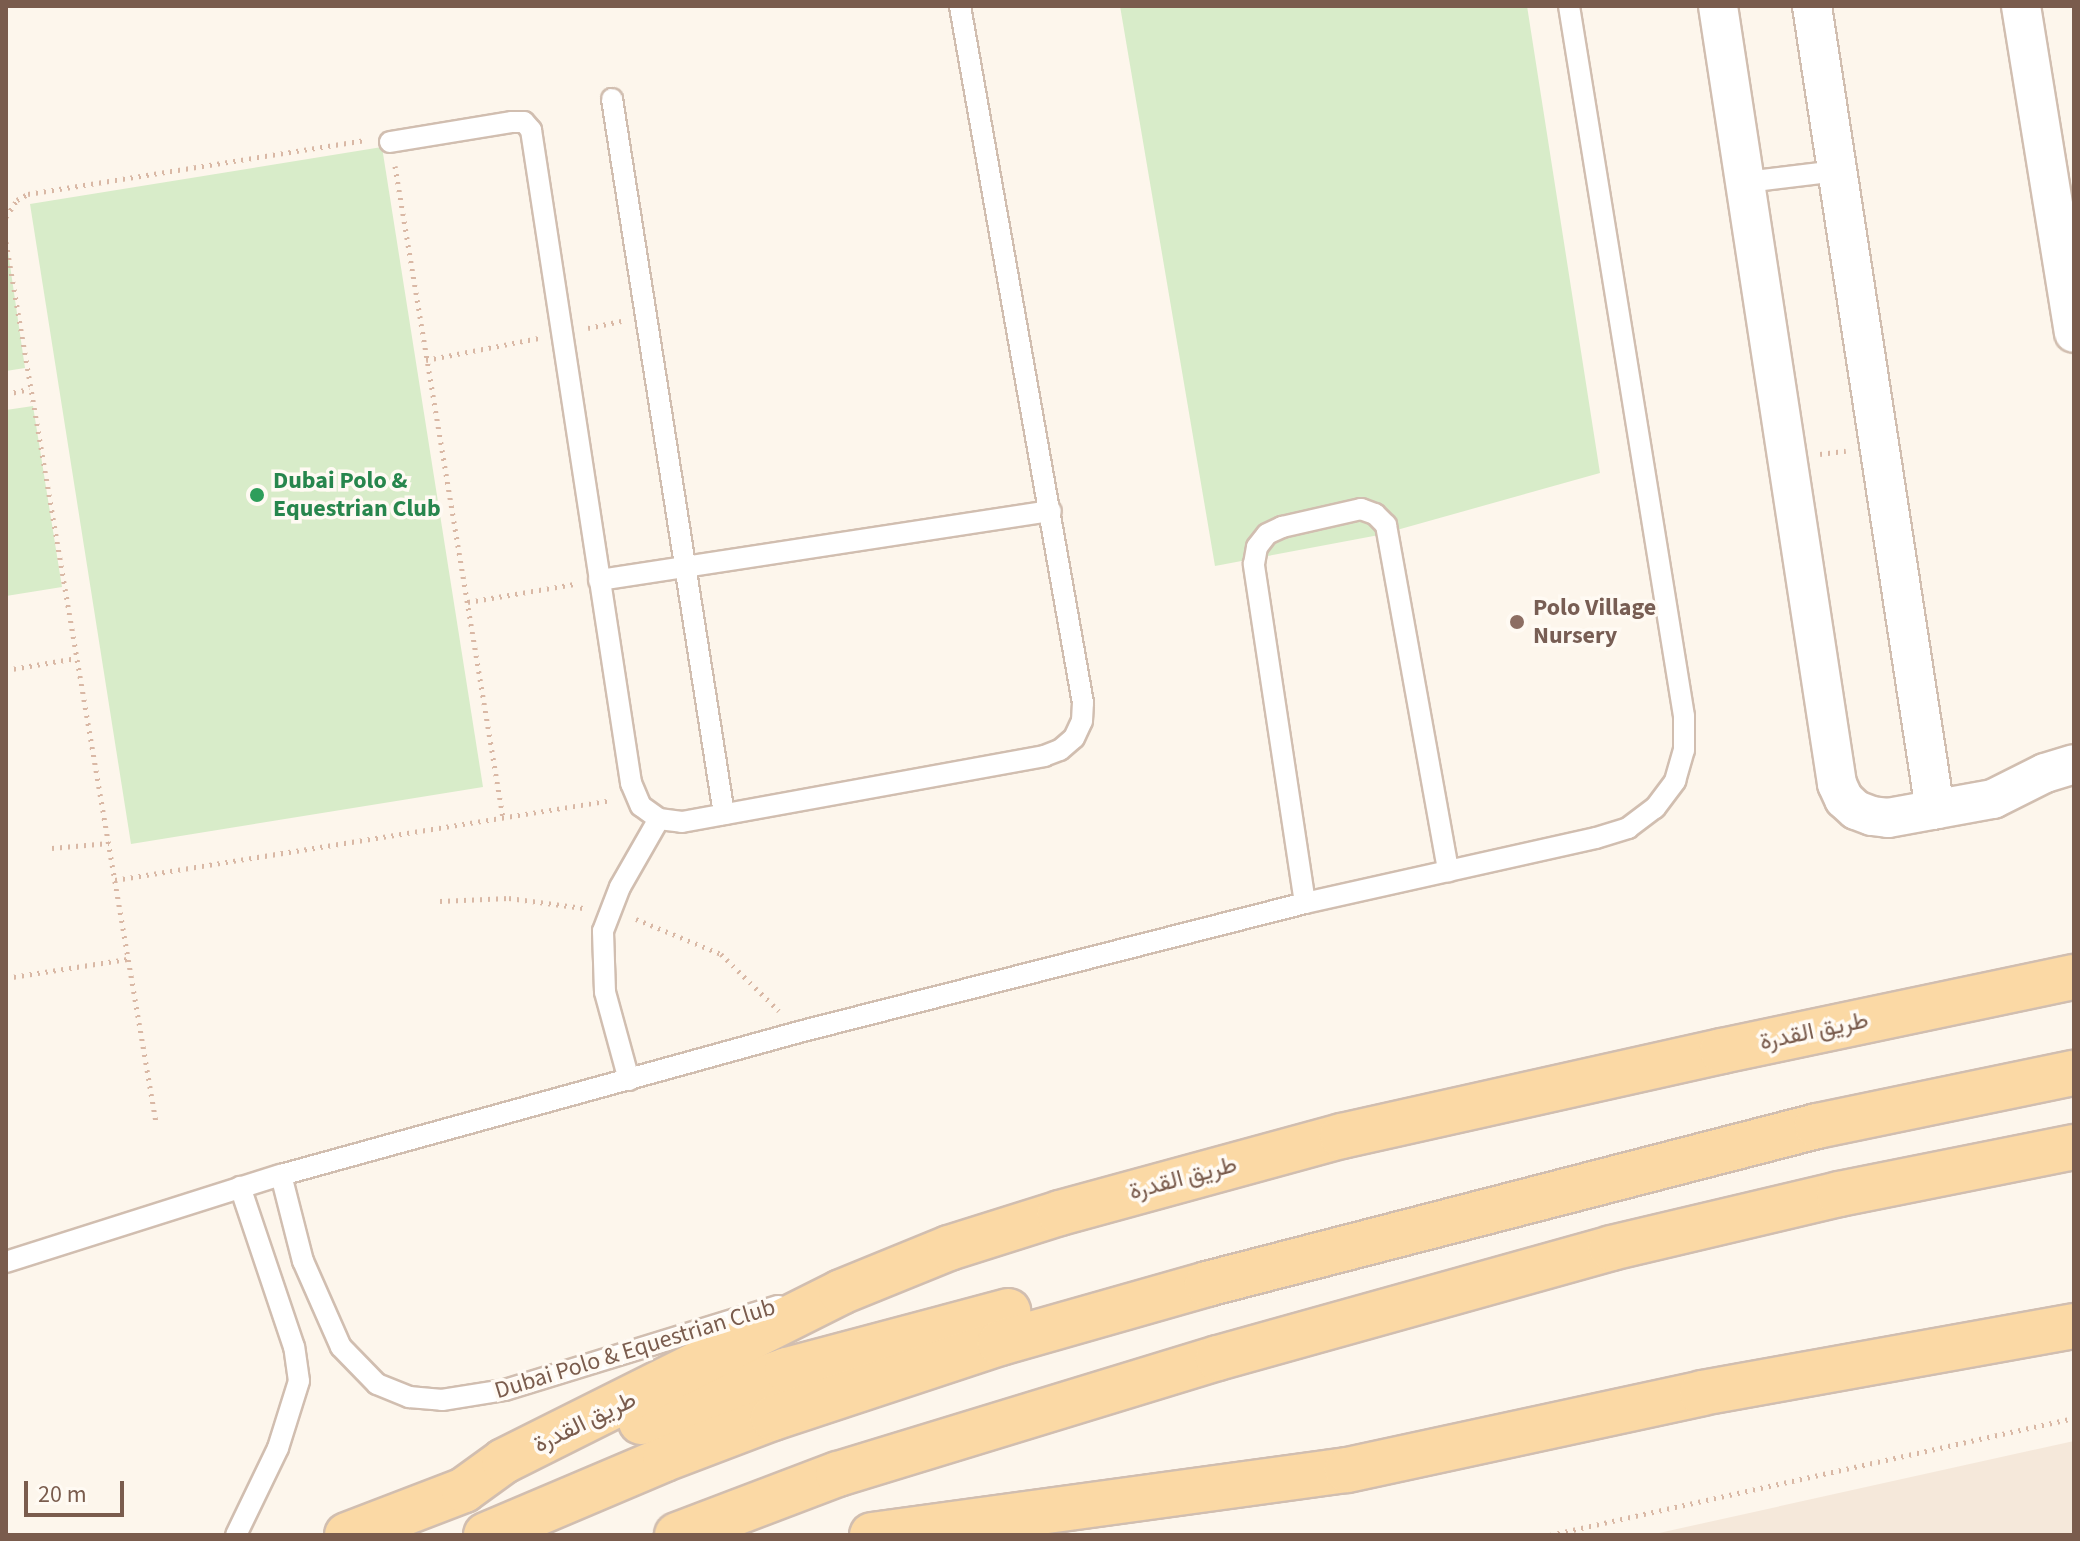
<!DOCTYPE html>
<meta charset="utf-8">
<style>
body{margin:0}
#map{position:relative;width:2080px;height:1541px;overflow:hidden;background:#fdf6ec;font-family:"Source Sans 3",Vazirmatn,sans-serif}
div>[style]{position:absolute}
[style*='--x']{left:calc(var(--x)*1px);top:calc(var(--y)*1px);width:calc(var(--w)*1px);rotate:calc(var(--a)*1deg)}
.residential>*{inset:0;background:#f5e8da}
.green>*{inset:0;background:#d8ecc9}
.path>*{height:5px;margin-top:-2.5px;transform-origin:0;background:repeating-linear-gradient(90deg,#d9b8a5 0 2px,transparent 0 8px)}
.roads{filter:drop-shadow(2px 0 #d1beb0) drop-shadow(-2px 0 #d1beb0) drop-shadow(0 2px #d1beb0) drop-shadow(0 -2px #d1beb0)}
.lane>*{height:20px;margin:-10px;padding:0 10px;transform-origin:10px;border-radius:10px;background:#fff}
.street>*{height:38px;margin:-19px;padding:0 19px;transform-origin:19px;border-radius:19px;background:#fff}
.primary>*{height:44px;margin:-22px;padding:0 22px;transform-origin:22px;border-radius:22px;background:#fbd9a5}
.dots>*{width:22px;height:22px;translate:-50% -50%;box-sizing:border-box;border:4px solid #fffaf3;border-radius:50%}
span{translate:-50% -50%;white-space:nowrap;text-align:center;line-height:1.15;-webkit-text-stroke:7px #fffaf3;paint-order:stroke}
.leisure-label{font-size:24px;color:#27864d;font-weight:700}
.left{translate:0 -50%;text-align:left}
.education-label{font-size:24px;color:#785e54;font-weight:700}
.street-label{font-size:24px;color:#7a5c4d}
.frame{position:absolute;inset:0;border:8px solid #7a5c4d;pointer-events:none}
.scale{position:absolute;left:24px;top:1481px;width:100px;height:36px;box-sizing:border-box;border:4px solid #7a5c4d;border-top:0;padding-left:10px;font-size:24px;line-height:28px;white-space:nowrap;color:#7a5c4d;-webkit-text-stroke:6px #fffaf3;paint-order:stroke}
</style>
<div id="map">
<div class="residential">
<div style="clip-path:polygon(2074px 1441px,2074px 1535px,1650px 1535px)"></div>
</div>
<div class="green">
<div style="clip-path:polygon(1120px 6px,1527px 6px,1600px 473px,1379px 535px,1215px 566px)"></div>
<div style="clip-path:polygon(382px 147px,483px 787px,131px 844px,30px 204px)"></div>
<div style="clip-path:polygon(6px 238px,25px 368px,6px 371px)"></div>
<div style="clip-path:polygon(33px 406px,62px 587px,6px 596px,6px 410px)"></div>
</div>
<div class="path">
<div style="--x:395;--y:166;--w:661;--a:80.59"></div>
<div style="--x:6;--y:217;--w:20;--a:-57"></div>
<div style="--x:17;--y:200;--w:13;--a:-29"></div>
<div style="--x:28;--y:194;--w:342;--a:-9.1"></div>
<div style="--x:6;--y:242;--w:893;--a:80.33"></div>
<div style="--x:588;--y:328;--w:34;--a:-12"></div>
<div style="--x:426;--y:360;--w:115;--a:-11"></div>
<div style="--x:6;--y:394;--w:24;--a:-12"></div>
<div style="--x:1820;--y:454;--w:26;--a:-7"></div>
<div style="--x:468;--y:602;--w:108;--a:-9.6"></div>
<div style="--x:6;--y:670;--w:72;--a:-9.6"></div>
<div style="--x:52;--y:848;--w:57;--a:-5"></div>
<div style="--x:115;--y:880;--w:503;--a:-9.14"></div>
<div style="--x:440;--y:901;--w:69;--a:-2.5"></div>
<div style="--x:509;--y:898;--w:75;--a:7.7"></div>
<div style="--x:636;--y:919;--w:92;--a:22.4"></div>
<div style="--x:721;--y:954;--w:81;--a:44.5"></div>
<div style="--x:6;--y:978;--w:123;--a:-8.9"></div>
<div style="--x:1550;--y:1535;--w:537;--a:-12.59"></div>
</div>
<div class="roads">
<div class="lane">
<div style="--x:612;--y:99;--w:724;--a:81.1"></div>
<div style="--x:390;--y:142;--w:124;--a:-9.3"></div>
<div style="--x:512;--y:122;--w:12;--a:0"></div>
<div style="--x:524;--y:122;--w:11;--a:49"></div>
<div style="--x:531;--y:130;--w:661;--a:81.29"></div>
<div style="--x:631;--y:783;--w:25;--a:67"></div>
<div style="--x:641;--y:806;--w:22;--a:36"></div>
<div style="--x:659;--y:819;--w:23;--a:7"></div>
<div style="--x:682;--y:822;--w:368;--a:-10.3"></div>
<div style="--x:1044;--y:756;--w:17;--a:-21"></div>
<div style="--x:1060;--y:750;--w:18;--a:-41"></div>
<div style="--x:1074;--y:738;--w:19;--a:-65"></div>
<div style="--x:1082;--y:721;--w:18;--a:-87"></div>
<div style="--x:1083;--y:703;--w:708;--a:-100.01"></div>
<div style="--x:1746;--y:182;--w:92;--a:-6.9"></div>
<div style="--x:599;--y:580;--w:457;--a:-8.7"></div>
<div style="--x:1305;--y:903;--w:343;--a:-98.6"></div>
<div style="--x:1254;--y:564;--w:17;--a:-80"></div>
<div style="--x:1257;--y:547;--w:16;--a:-52"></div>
<div style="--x:1267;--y:534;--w:17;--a:-25"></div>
<div style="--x:1282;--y:527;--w:81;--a:-12.8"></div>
<div style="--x:1361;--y:509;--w:15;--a:20"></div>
<div style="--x:1375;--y:514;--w:16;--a:45"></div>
<div style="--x:1386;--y:525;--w:352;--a:79.8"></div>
<div style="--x:629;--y:1080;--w:91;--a:-105.3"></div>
<div style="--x:605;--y:992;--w:61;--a:-91.9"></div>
<div style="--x:603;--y:931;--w:47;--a:-68.9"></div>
<div style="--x:620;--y:887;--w:78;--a:-60.2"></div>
<div style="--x:281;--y:1175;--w:89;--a:75.7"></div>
<div style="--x:303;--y:1261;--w:94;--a:66.2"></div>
<div style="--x:341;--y:1347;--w:52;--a:45.8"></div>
<div style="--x:377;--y:1384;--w:35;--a:22"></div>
<div style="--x:409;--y:1397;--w:33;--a:5"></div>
<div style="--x:442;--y:1400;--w:64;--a:-9"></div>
<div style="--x:505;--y:1390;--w:286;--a:-17.1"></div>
<div style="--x:6;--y:1262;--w:288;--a:-17.6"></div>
<div style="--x:281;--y:1175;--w:537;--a:-15.43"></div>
<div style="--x:799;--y:1032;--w:522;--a:-14.3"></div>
<div style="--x:1305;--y:903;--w:298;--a:-12.6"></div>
<div style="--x:1596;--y:838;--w:34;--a:-17"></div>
<div style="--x:1628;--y:828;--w:34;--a:-37"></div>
<div style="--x:1655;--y:808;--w:34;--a:-53"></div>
<div style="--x:1675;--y:781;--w:32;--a:-74"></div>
<div style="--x:1684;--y:750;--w:34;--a:-90"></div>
<div style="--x:1684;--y:716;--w:719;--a:-99.2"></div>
<div style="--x:236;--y:1535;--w:97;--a:-64.2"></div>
<div style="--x:278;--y:1448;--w:70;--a:-72.6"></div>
<div style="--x:299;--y:1381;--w:34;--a:-98"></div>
<div style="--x:294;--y:1347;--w:169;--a:-108.6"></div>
</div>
<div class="street">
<div style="--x:1718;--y:6;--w:787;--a:81.3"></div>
<div style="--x:1837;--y:784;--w:17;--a:65"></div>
<div style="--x:1844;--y:799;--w:16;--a:43"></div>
<div style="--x:1856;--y:810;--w:17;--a:21"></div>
<div style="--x:1872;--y:816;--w:16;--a:7"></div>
<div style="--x:1888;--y:818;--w:107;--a:-10.3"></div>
<div style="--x:1993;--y:799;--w:58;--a:-26.6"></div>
<div style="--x:2045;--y:773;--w:30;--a:-17"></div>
<div style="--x:1812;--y:6;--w:813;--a:81.3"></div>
<div style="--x:2021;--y:6;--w:331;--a:80.8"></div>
</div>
<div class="primary">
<div style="--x:641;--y:1422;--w:155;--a:-19.6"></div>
<div style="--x:787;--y:1370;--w:229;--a:-14.9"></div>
<div style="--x:347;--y:1535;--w:125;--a:-21"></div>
<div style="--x:464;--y:1490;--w:49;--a:-35.9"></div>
<div style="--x:504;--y:1461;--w:377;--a:-26.6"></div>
<div style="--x:841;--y:1292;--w:117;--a:-22.2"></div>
<div style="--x:949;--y:1248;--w:116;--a:-17.5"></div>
<div style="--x:1060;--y:1213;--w:292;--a:-15.3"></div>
<div style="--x:1342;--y:1136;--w:389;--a:-12.6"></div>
<div style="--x:1722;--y:1051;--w:360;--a:-11.9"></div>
<div style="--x:486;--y:1535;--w:194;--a:-23"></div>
<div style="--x:665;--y:1459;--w:116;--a:-20.8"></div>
<div style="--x:773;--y:1418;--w:239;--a:-18.3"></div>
<div style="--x:1000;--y:1343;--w:215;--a:-15.9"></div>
<div style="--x:1207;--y:1284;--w:630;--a:-14.52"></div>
<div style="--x:1817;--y:1126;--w:262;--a:-11.7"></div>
<div style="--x:677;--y:1535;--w:172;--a:-20.8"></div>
<div style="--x:838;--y:1474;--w:397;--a:-17"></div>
<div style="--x:1218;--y:1358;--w:408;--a:-15.6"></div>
<div style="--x:1611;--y:1248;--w:234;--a:-13.3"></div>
<div style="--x:1839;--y:1194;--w:240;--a:-11.3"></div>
<div style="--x:872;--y:1535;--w:479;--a:-7.8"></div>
<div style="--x:1347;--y:1470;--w:363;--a:-12.2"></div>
<div style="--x:1702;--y:1393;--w:378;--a:-10.2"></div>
</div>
</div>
<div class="dots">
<div style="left:257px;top:495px;background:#2e9e5b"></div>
<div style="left:1517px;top:622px;background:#8d6e63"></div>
</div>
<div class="leisure-label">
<span class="left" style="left:273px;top:495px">Dubai Polo &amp;<br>Equestrian Club</span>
</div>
<div class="education-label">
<span class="left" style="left:1533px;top:622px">Polo Village<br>Nursery</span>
</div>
<div class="street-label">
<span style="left:1814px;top:1031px;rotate:-12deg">طريق القدرة</span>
<span style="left:1183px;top:1178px;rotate:-15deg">طريق القدرة</span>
<span style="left:635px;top:1349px;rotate:-17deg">Dubai Polo &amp; Equestrian Club</span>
<span style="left:585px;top:1422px;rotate:-26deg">طريق القدرة</span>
</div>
<div class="frame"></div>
<div class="scale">20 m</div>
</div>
